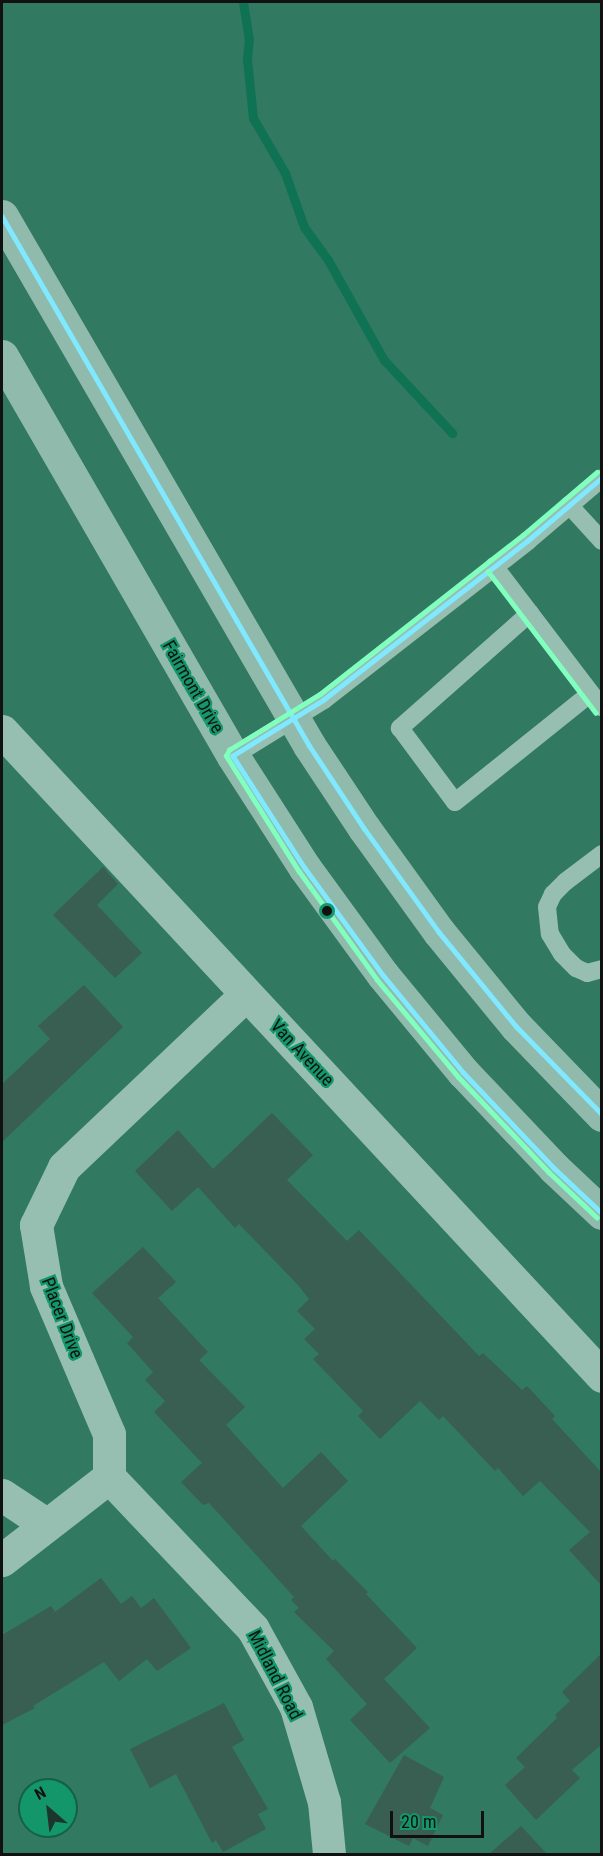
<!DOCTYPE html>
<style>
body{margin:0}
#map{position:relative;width:603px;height:1856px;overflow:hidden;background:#317961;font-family:"Roboto Condensed",sans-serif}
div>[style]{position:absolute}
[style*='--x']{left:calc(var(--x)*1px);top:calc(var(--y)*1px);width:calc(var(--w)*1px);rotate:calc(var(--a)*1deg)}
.stream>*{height:9px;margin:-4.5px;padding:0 4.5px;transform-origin:4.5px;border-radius:4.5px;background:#0f7353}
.building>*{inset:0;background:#395e52}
.service>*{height:18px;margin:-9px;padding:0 9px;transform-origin:9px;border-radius:9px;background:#96bfb1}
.minor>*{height:33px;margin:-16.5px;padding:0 16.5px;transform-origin:16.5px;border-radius:16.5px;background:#96bfb1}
.secondary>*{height:33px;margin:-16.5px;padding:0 16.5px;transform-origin:16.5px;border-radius:16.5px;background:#8fbaac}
.bus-1>*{height:4.5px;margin:-2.25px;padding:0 2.25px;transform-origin:2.25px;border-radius:2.25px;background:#80e8ff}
.bus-2>*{height:4.5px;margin:-2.25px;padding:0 2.25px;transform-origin:2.25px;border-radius:2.25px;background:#80ffbe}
.dots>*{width:16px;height:16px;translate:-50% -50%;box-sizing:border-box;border:3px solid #14966b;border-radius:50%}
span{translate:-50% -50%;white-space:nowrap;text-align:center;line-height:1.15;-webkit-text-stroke:4.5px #14966b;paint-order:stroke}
.street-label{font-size:18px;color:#111}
.frame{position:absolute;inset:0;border:3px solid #111;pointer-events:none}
.north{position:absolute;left:18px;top:1778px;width:60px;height:60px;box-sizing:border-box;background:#14966b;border:2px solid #136147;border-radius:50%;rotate:332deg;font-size:16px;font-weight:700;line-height:24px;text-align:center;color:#111}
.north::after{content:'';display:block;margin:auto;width:21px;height:27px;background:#1c352d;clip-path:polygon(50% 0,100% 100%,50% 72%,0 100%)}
.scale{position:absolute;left:390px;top:1811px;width:94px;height:27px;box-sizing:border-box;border:3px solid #111;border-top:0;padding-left:8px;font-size:18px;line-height:21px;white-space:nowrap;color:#111;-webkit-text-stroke:4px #14966b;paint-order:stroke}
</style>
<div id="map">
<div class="stream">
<div style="--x:243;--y:2;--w:37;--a:81"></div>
<div style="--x:249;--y:39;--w:20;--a:96"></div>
<div style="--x:247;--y:59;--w:59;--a:84.2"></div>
<div style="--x:253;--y:118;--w:64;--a:59.8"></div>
<div style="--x:285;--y:173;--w:57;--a:70.6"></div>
<div style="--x:304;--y:227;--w:41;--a:54"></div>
<div style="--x:328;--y:260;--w:115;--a:60.8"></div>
<div style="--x:384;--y:360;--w:100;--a:47"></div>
</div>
<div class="building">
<div style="clip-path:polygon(103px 867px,118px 884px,97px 905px,142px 953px,115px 978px,53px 915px)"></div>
<div style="clip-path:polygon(84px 985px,123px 1027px,2px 1142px,2px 1084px,50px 1039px,38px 1026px)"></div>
<div style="clip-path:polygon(272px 1113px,313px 1155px,287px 1180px,347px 1241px,359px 1230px,479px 1356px,483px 1353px,522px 1390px,527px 1386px,555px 1416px,552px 1419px,602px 1473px,602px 1586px,569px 1550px,590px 1532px,540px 1481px,523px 1496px,498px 1468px,495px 1471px,443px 1416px,439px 1420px,420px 1401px,380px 1439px,358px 1416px,363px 1411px,313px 1359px,319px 1354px,304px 1339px,315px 1329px,297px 1311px,309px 1299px,298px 1285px,239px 1224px,235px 1228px,198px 1187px,172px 1211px,135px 1171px,178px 1130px,213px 1169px)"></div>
<div style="clip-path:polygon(143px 1247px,176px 1282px,158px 1298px,208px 1352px,199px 1360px,245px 1407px,226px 1425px,283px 1488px,321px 1452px,348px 1481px,301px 1526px,333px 1561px,335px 1559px,368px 1592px,366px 1594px,417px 1648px,384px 1679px,430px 1728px,390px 1763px,350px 1720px,367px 1704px,326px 1659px,334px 1651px,294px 1612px,299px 1608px,291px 1600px,294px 1597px,222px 1517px,209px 1503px,203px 1505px,181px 1482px,202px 1463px,154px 1412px,165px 1401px,145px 1380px,153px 1372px,127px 1343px,133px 1337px,92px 1293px)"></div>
<div style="clip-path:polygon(101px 1578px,121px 1604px,132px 1596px,141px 1608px,154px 1598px,191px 1648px,157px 1671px,147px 1659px,119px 1681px,104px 1662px,33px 1706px,35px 1708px,2px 1725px,2px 1635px,51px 1606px,55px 1612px)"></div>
<div style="clip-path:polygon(602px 1653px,602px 1744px,572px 1770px,580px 1778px,536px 1820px,505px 1785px,525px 1767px,516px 1758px,557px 1718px,555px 1715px,570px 1701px,562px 1692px)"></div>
<div style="clip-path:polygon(224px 1703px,244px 1740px,232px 1747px,268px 1809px,258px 1814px,266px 1829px,223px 1852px,216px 1840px,212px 1843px,176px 1774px,150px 1788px,130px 1749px)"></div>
<div style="clip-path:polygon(404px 1755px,444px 1777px,430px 1808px,443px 1815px,428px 1846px,413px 1838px,409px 1846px,365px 1824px)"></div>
<div style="clip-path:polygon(521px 1826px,547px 1854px,489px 1854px)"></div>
</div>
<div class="service">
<div style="--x:569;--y:505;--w:49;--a:47.5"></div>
<div style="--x:494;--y:566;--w:178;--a:52.7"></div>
<div style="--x:530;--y:613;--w:174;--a:138.5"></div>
<div style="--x:400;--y:728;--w:92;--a:53.4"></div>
<div style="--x:455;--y:802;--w:173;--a:-38.7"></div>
<div style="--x:233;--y:756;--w:107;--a:-31.6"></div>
<div style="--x:324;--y:700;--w:259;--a:-37.9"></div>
<div style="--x:528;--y:541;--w:97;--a:-40.4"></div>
<div style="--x:602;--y:854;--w:46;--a:142.9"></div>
<div style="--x:565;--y:882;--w:17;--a:135"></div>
<div style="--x:553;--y:894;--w:14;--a:115"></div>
<div style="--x:547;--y:907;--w:27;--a:84"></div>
<div style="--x:550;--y:934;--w:23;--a:59"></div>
<div style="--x:562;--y:954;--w:20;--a:45"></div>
<div style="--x:576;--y:968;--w:12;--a:24"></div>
<div style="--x:587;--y:973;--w:16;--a:-15"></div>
</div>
<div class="minor">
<div style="--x:2;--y:731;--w:881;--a:47.07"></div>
<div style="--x:109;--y:1477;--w:209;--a:46.5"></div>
<div style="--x:253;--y:1629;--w:89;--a:61.1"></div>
<div style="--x:296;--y:1707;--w:99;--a:73.6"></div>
<div style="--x:324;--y:1802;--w:52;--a:84.5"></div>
<div style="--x:2;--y:1495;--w:53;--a:33.4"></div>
<div style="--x:2;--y:1560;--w:135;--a:-37.8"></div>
<div style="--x:109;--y:1477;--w:43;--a:-90"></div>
<div style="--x:109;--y:1434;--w:161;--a:-113.1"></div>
<div style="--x:46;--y:1286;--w:62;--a:-99.3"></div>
<div style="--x:36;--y:1225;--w:64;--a:-64.2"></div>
<div style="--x:64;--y:1167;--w:251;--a:-43.5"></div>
</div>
<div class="secondary">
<div style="--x:2;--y:216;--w:612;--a:59.87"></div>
<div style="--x:309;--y:745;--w:100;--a:56.5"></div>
<div style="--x:364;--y:828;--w:128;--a:54.2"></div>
<div style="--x:439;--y:932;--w:122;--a:50.7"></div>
<div style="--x:516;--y:1026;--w:124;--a:46"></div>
<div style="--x:2;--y:356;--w:462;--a:60"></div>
<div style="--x:233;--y:756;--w:133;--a:57.3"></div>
<div style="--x:305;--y:868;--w:132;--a:53.9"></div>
<div style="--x:383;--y:975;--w:126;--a:50.5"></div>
<div style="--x:463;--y:1072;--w:132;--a:46.5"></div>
<div style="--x:554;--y:1168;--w:66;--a:43.2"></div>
</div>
<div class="bus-1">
<div style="--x:2;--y:216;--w:612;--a:59.87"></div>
<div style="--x:309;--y:745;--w:100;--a:56.5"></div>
<div style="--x:364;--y:828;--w:128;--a:54.2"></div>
<div style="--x:439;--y:932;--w:122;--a:50.7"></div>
<div style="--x:516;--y:1026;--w:123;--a:45.7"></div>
<div style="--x:602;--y:478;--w:97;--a:139.6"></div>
<div style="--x:528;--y:541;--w:259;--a:142.1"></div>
<div style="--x:324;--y:700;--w:107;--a:148.4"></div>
<div style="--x:233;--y:756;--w:133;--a:57.3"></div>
<div style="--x:305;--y:868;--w:132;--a:53.9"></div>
<div style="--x:383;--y:975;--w:126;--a:50.5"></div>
<div style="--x:463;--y:1072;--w:132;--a:46.5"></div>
<div style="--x:554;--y:1168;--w:66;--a:43.2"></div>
</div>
<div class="bus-2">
<div style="--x:488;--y:571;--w:178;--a:52.7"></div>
<div style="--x:597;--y:1218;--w:66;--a:-136.8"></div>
<div style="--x:549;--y:1173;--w:132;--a:-133.5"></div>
<div style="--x:458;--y:1077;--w:126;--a:-129.9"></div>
<div style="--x:377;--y:980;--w:133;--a:-125.8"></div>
<div style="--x:299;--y:872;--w:137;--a:-122.2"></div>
<div style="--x:226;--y:756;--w:7;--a:-63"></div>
<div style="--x:229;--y:750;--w:107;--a:-31.6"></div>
<div style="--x:320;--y:694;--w:258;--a:-38.1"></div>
<div style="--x:523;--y:535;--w:97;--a:-40.4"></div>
</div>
<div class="dots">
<div style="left:327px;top:911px;background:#111"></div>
</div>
<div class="street-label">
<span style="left:193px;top:687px;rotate:60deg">Fairmont Drive</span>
<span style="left:302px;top:1053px;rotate:47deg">Van Avenue</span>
<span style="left:62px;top:1318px;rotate:69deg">Placer Drive</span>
<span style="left:275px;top:1675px;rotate:63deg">Midland Road</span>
</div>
<div class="frame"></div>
<div class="north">N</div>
<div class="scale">20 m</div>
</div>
